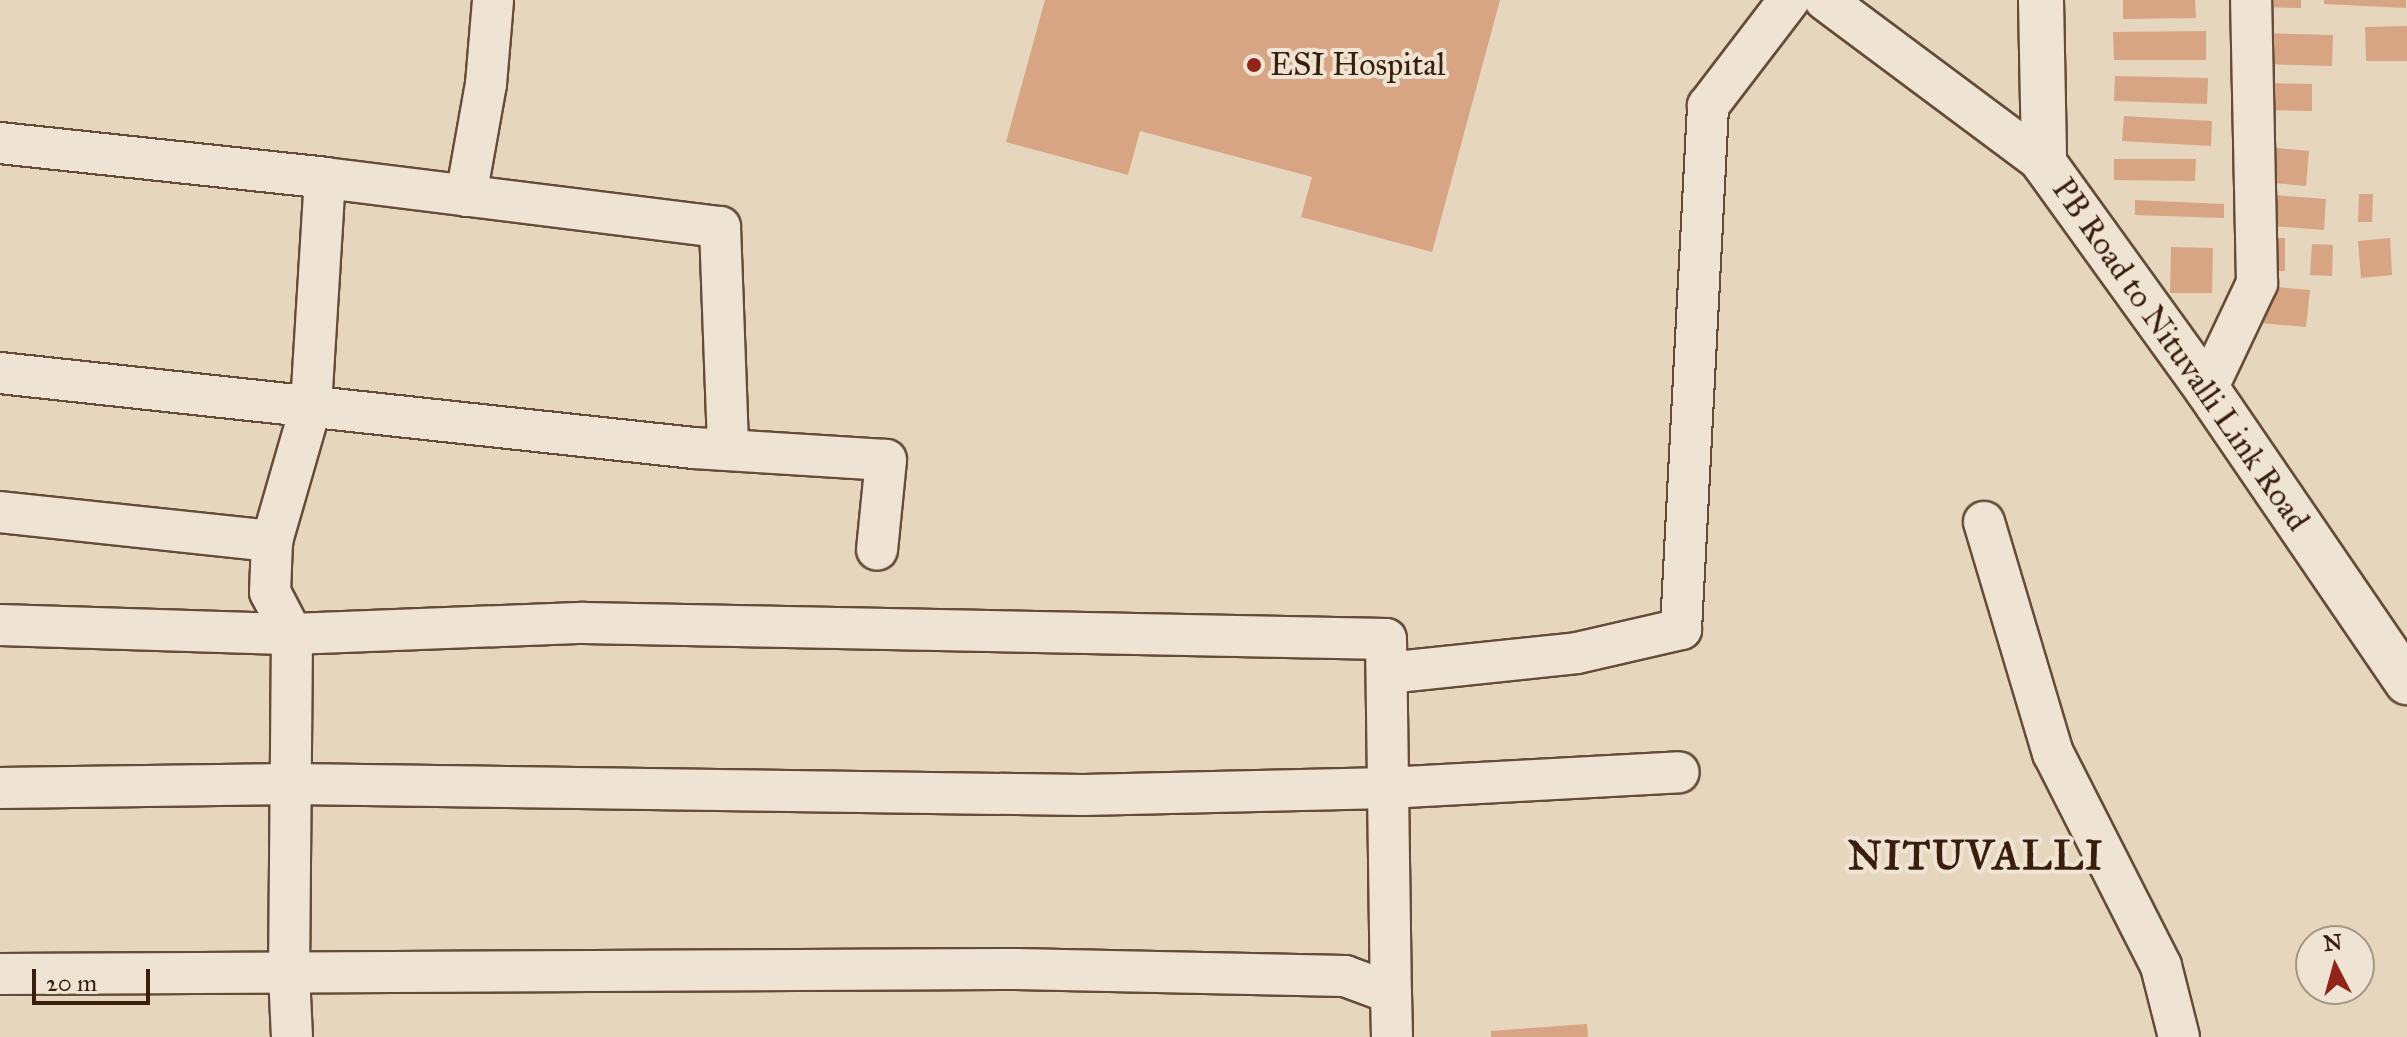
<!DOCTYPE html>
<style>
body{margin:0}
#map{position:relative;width:2407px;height:1037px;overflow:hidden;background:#e6d6bd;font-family:"IM FELL Great Primer",serif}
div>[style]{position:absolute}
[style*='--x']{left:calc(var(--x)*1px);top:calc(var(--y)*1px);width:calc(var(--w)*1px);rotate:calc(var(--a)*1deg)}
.building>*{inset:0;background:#d7a584}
.roads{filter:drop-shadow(2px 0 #654c38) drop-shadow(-2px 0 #654c38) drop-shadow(0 2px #654c38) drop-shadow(0 -2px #654c38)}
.minor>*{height:40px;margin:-20px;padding:0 20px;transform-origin:20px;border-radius:20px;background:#efe4d4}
.tertiary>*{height:44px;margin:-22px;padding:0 22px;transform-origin:22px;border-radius:22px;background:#efe4d4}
.dots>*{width:22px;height:22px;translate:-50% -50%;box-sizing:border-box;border:4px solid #efe4d4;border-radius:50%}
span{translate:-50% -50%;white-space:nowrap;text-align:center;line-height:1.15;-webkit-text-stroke:8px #efe4d4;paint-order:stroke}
.poi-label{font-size:32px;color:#3a1e0c}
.left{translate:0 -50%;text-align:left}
.street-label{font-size:32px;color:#3a1e0c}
.district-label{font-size:40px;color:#3a1e0c;font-weight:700;letter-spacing:2px}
.north{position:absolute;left:2295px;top:925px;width:80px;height:80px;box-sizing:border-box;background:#efe4d4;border:2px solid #a79584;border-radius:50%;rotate:354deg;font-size:22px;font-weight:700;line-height:32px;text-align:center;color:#3a1e0c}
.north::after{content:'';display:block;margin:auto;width:28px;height:36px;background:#8f2418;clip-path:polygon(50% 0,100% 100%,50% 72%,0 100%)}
.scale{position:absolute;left:32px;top:969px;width:118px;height:36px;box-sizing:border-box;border:4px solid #3a1e0c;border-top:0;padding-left:10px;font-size:24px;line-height:28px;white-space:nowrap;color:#3a1e0c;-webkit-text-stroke:6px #efe4d4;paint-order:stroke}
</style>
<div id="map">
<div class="building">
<div style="clip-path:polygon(1045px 0,1500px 0,1432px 252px,1301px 217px,1312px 177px,1140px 131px,1128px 175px,1006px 142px)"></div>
<div style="clip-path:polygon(2123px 0,2195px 0,2196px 18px,2123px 19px)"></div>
<div style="clip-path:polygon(2259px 0,2301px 0,2301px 8px,2259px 7px)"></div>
<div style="clip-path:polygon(2324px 0,2406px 0,2406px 8px,2324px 4px)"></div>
<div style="clip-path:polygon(2407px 26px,2407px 61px,2366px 61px,2365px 27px)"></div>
<div style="clip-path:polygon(2206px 31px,2206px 60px,2114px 60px,2113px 32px)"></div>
<div style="clip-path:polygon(2256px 33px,2333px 35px,2332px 66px,2256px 64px)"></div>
<div style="clip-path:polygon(2115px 76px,2208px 78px,2207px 104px,2114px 101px)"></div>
<div style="clip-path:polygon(2264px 83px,2312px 84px,2312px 111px,2263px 110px)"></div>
<div style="clip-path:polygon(2124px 116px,2212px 121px,2211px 146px,2122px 141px)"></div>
<div style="clip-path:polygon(2256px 146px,2309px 151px,2306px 186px,2252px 181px)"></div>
<div style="clip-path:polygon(2114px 159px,2196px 159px,2195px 181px,2114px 180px)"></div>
<div style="clip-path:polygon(2261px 194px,2326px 199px,2324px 230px,2259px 225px)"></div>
<div style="clip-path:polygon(2359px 194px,2373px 194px,2372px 222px,2358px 222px)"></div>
<div style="clip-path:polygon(2135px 200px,2224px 204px,2224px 218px,2135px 215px)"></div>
<div style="clip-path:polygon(2250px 238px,2285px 238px,2285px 271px,2250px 272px)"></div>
<div style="clip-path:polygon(2390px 238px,2392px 275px,2361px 278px,2358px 241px)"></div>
<div style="clip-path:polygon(2312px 244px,2333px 245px,2332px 276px,2310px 275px)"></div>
<div style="clip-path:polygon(2171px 247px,2213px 248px,2212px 293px,2170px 293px)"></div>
<div style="clip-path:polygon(2252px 285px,2310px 290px,2306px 327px,2248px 322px)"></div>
<div style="clip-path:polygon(1587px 1024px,1588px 1037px,1491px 1037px,1491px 1031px)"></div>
</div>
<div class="roads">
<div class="minor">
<div style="--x:1825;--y:0;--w:273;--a:36.7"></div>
<div style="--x:0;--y:143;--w:327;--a:6.1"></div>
<div style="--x:325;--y:178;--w:398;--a:7.1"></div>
<div style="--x:720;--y:227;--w:223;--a:87.9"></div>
<div style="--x:466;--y:196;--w:114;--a:-79.9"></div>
<div style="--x:486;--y:84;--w:84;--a:-85.2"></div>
<div style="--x:0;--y:373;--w:698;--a:6.17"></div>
<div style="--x:694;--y:448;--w:192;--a:3.6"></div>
<div style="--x:886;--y:460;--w:90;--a:95.7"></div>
<div style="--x:2207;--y:389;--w:117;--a:-64.7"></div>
<div style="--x:2257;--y:283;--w:283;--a:-91.2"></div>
<div style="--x:0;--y:512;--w:274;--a:6.1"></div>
<div style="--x:272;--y:541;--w:51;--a:92.2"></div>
<div style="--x:270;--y:592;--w:47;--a:62.4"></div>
<div style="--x:292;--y:634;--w:340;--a:90.5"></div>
<div style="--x:289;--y:974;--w:63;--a:87.3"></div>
<div style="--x:1984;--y:522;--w:241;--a:73.4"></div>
<div style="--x:2053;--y:753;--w:239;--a:63.1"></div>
<div style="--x:2161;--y:966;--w:73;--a:75.8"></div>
<div style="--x:272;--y:541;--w:141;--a:-73.9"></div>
<div style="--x:311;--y:406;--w:228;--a:-86.5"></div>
<div style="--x:0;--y:625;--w:292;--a:1.8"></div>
<div style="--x:292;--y:634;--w:292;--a:-2.2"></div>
<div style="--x:584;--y:623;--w:802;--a:1.14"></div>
<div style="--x:1386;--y:639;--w:149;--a:89.2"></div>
<div style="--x:1388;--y:788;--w:291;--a:-3.1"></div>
<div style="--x:1387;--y:673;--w:191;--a:-6"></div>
<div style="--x:1577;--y:653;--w:107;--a:-13"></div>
<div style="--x:1681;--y:629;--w:524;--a:-87.04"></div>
<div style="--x:1708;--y:106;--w:133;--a:-52.6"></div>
<div style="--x:0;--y:788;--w:292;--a:-0.8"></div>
<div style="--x:292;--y:784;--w:791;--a:0.8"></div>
<div style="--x:1083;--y:795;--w:305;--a:-1.3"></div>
<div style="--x:1388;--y:788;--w:205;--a:89.2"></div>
<div style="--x:0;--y:974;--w:1016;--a:-0.28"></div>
<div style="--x:1016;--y:969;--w:329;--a:1.2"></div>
<div style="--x:1345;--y:976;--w:49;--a:20.3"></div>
<div style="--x:1391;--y:993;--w:44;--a:88.7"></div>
</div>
<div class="tertiary">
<div style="--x:2041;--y:0;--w:163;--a:88.9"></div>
<div style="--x:2044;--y:163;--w:279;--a:54.2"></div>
<div style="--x:2207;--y:389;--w:355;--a:55.7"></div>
</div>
</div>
<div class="dots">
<div style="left:1254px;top:65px;background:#8f2418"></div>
</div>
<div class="poi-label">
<span class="left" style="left:1270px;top:65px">ESI Hospital</span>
</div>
<div class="street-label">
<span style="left:2180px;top:355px;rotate:55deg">PB Road to Nituvalli Link Road</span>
</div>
<div class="district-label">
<span style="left:1976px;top:856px">NITUVALLI</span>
</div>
<div class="north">N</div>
<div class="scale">20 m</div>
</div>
